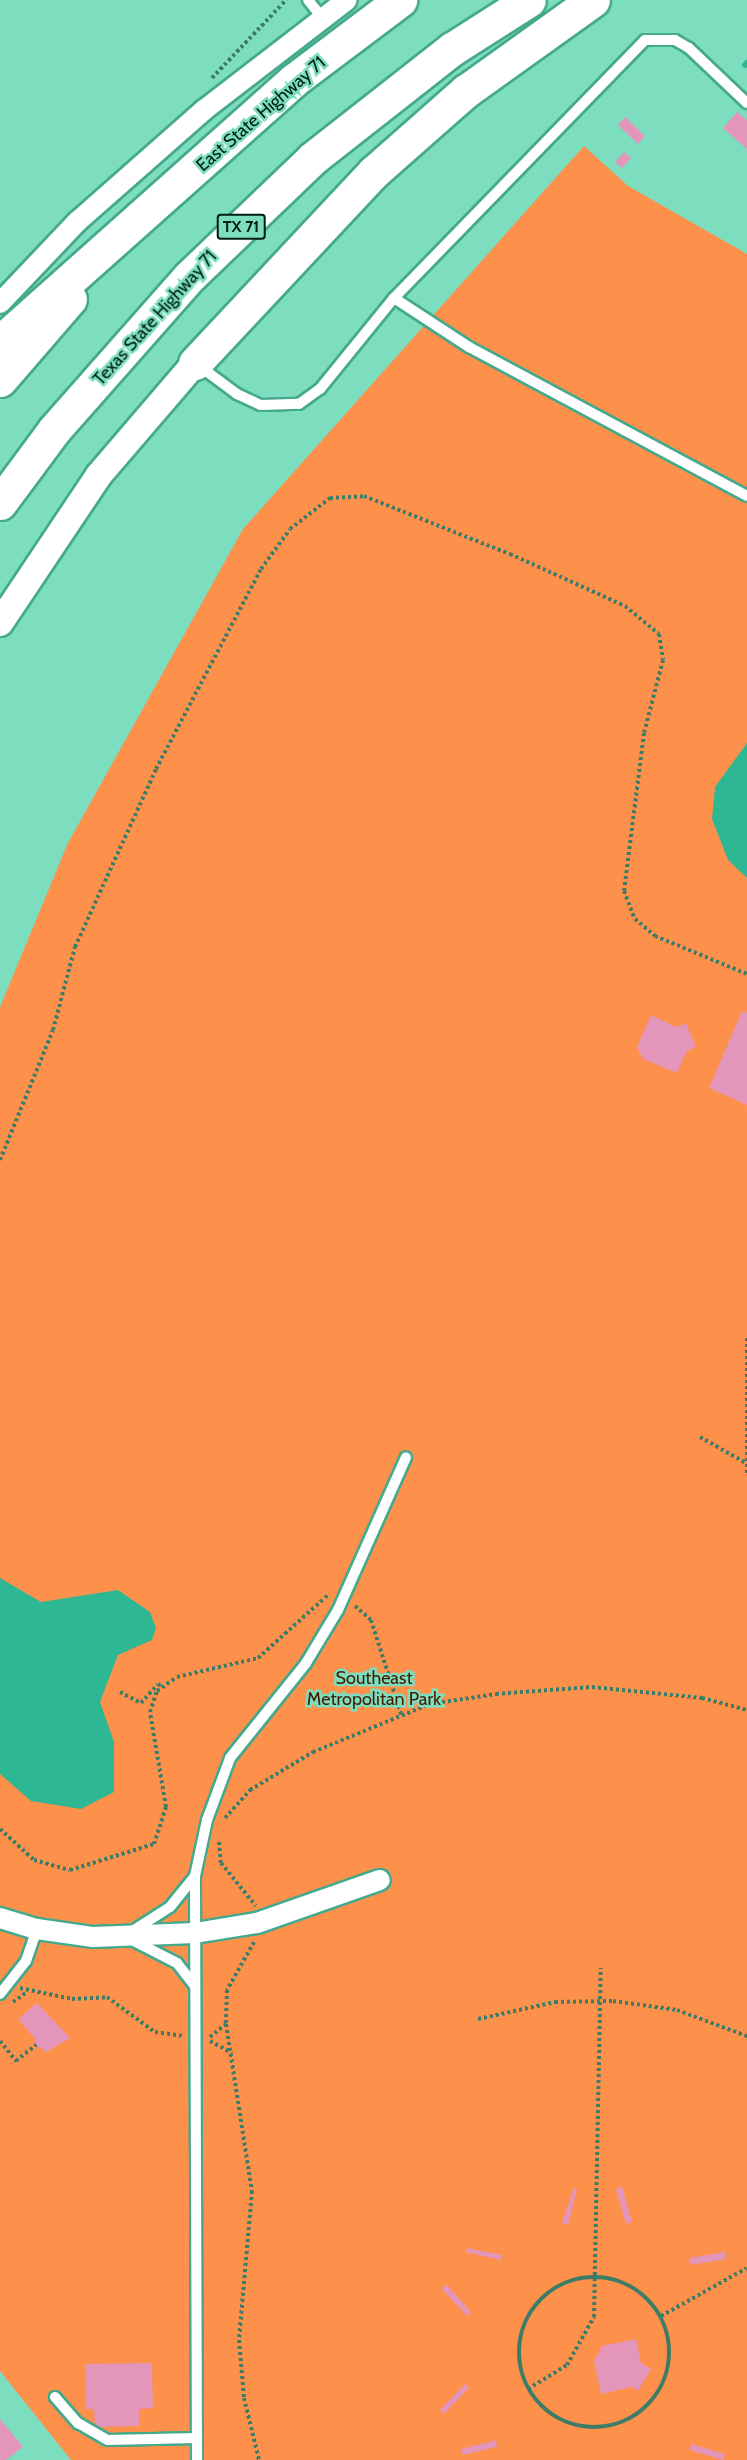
<!DOCTYPE html>
<style>
body{margin:0}
#map{position:relative;width:747px;height:2460px;overflow:hidden;background:#7cdebe;font-family:Cabin,sans-serif}
div>[style]{position:absolute}
[style*='--x']{left:calc(var(--x)*1px);top:calc(var(--y)*1px);width:calc(var(--w)*1px);rotate:calc(var(--a)*1deg)}
.green>*{inset:0;background:#fd904a}
.water>*{inset:0;background:#2eb793}
.stream>*{height:6px;margin:-3px;padding:0 3px;transform-origin:3px;border-radius:3px;background:#2eb793}
.building>*{inset:0;background:#e496ba}
.path>*{height:4px;margin-top:-2px;transform-origin:0;background:repeating-linear-gradient(90deg,#3d7c67 0 3px,transparent 0 6px)}
.path>.ring{margin:-2px;padding:0;box-sizing:content-box;background:none;border:4px solid #3d7c67;border-radius:50%}
.roads{filter:drop-shadow(2px 0 #45a98c) drop-shadow(-2px 0 #45a98c) drop-shadow(0 2px #45a98c) drop-shadow(0 -2px #45a98c)}
.service>*{height:10px;margin:-5px;padding:0 5px;transform-origin:5px;border-radius:5px;background:#fff}
.minor>*{height:20px;margin:-10px;padding:0 10px;transform-origin:10px;border-radius:10px;background:#fff}
.tertiary>*{height:26px;margin:-13px;padding:0 13px;transform-origin:13px;border-radius:13px;background:#fff}
.motorway>*{height:33px;margin:-16.5px;padding:0 16.5px;transform-origin:16.5px;border-radius:16.5px;background:#fff}
span{translate:-50% -50%;white-space:nowrap;text-align:center;line-height:1.15;-webkit-text-stroke:5px #7cdebe;paint-order:stroke}
.shield-label span{padding:2px 4px;background:#7cdebe;border:2px solid;border-radius:4px;-webkit-text-stroke-width:0}
.shield-label{font-size:16px;color:#001d14;font-weight:700}
.street-label{font-size:18px;color:#001d14}
.park-label{font-size:18px;color:#461c00}
</style>
<div id="map">
<div class="green">
<div style="clip-path:polygon(584px 146px,628px 186px,747px 254px,747px 2460px,71px 2460px,0 2371px,0 1007px,68px 843px,243px 529px)"></div>
</div>
<div class="water">
<div style="clip-path:polygon(747px 743px,747px 878px,728px 860px,712px 819px,715px 787px)"></div>
<div style="clip-path:polygon(0 1578px,41px 1602px,118px 1590px,150px 1612px,156px 1628px,152px 1640px,118px 1655px,100px 1702px,114px 1742px,114px 1792px,81px 1809px,31px 1801px,0 1774px)"></div>
</div>
<div class="stream">
<div style="--x:745;--y:65;--w:3;--a:-45"></div>
</div>
<div class="building">
<div style="clip-path:polygon(737px 112px,747px 120px,747px 149px,723px 128px)"></div>
<div style="clip-path:polygon(625px 117px,645px 136px,638px 144px,618px 125px)"></div>
<div style="clip-path:polygon(624px 152px,631px 158px,622px 168px,615px 162px)"></div>
<div style="clip-path:polygon(742px 1011px,747px 1013px,747px 1105px,709px 1088px)"></div>
<div style="clip-path:polygon(651px 1015px,676px 1027px,686px 1023px,696px 1047px,687px 1051px,677px 1073px,643px 1059px,637px 1047px)"></div>
<div style="clip-path:polygon(37px 2003px,70px 2038px,46px 2052px,33px 2043px,36px 2040px,18px 2019px)"></div>
<div style="clip-path:polygon(622px 2187px,632px 2222px,626px 2224px,616px 2189px)"></div>
<div style="clip-path:polygon(574px 2188px,577px 2189px,568px 2225px,562px 2223px)"></div>
<div style="clip-path:polygon(467px 2248px,502px 2255px,501px 2260px,466px 2252px)"></div>
<div style="clip-path:polygon(725px 2252px,726px 2259px,691px 2265px,689px 2258px)"></div>
<div style="clip-path:polygon(447px 2285px,471px 2312px,467px 2316px,442px 2289px)"></div>
<div style="clip-path:polygon(636px 2339px,641px 2363px,651px 2369px,638px 2391px,632px 2387px,601px 2394px,594px 2361px,602px 2346px)"></div>
<div style="clip-path:polygon(152px 2363px,153px 2408px,139px 2409px,139px 2426px,95px 2427px,94px 2409px,86px 2409px,85px 2364px)"></div>
<div style="clip-path:polygon(465px 2384px,469px 2388px,444px 2414px,440px 2410px)"></div>
<div style="clip-path:polygon(0 2419px,23px 2447px,6px 2460px,0 2460px)"></div>
<div style="clip-path:polygon(496px 2440px,497px 2447px,463px 2455px,461px 2449px)"></div>
<div style="clip-path:polygon(691px 2444px,725px 2454px,723px 2460px,689px 2450px)"></div>
</div>
<div class="path">
<div style="--x:212;--y:78;--w:108;--a:-46.5"></div>
<div style="--x:0;--y:1160;--w:140;--a:-67.8"></div>
<div style="--x:53;--y:1030;--w:86;--a:-75.2"></div>
<div style="--x:75;--y:947;--w:196;--a:-65.5"></div>
<div style="--x:156;--y:769;--w:226;--a:-62.3"></div>
<div style="--x:261;--y:569;--w:49;--a:-54.1"></div>
<div style="--x:290;--y:529;--w:51;--a:-37.8"></div>
<div style="--x:330;--y:498;--w:34;--a:-3"></div>
<div style="--x:364;--y:496;--w:157;--a:21.7"></div>
<div style="--x:510;--y:554;--w:126;--a:24.3"></div>
<div style="--x:625;--y:606;--w:44;--a:39.5"></div>
<div style="--x:659;--y:634;--w:26;--a:81"></div>
<div style="--x:663;--y:660;--w:75;--a:104.6"></div>
<div style="--x:644;--y:733;--w:159;--a:97.2"></div>
<div style="--x:624;--y:891;--w:30;--a:69"></div>
<div style="--x:635;--y:919;--w:26;--a:40"></div>
<div style="--x:655;--y:936;--w:100;--a:22.4"></div>
<div style="--x:747;--y:1338;--w:135;--a:90"></div>
<div style="--x:700;--y:1437;--w:53;--a:29.5"></div>
<div style="--x:355;--y:1606;--w:21;--a:41"></div>
<div style="--x:371;--y:1620;--w:99;--a:72.3"></div>
<div style="--x:120;--y:1692;--w:24;--a:28"></div>
<div style="--x:141;--y:1703;--w:25;--a:-48"></div>
<div style="--x:158;--y:1684;--w:6;--a:31"></div>
<div style="--x:225;--y:1818;--w:38;--a:-48"></div>
<div style="--x:250;--y:1790;--w:74;--a:-31.1"></div>
<div style="--x:313;--y:1752;--w:126;--a:-22.3"></div>
<div style="--x:430;--y:1704;--w:67;--a:-8.6"></div>
<div style="--x:496;--y:1694;--w:96;--a:-4.2"></div>
<div style="--x:592;--y:1687;--w:111;--a:5.7"></div>
<div style="--x:702;--y:1698;--w:47;--a:14.9"></div>
<div style="--x:0;--y:1829;--w:46;--a:42.4"></div>
<div style="--x:34;--y:1860;--w:37;--a:16"></div>
<div style="--x:70;--y:1870;--w:88;--a:-17.2"></div>
<div style="--x:154;--y:1844;--w:39;--a:-72"></div>
<div style="--x:166;--y:1807;--w:96;--a:-99.6"></div>
<div style="--x:150;--y:1712;--w:22;--a:-72"></div>
<div style="--x:157;--y:1691;--w:24;--a:-35"></div>
<div style="--x:177;--y:1677;--w:83;--a:-13.2"></div>
<div style="--x:258;--y:1658;--w:96;--a:-42"></div>
<div style="--x:219;--y:1842;--w:21;--a:85"></div>
<div style="--x:221;--y:1863;--w:55;--a:50.9"></div>
<div style="--x:254;--y:1942;--w:55;--a:119.4"></div>
<div style="--x:227;--y:1990;--w:34;--a:92"></div>
<div style="--x:226;--y:2024;--w:169;--a:81.2"></div>
<div style="--x:252;--y:2191;--w:150;--a:95"></div>
<div style="--x:239;--y:2340;--w:58;--a:85.1"></div>
<div style="--x:244;--y:2398;--w:64;--a:76.4"></div>
<div style="--x:20;--y:1988;--w:53;--a:11.9"></div>
<div style="--x:72;--y:1999;--w:35;--a:-3"></div>
<div style="--x:107;--y:1997;--w:59;--a:36.1"></div>
<div style="--x:155;--y:2032;--w:27;--a:8"></div>
<div style="--x:13;--y:2002;--w:17;--a:-36"></div>
<div style="--x:478;--y:2019;--w:79;--a:-12.4"></div>
<div style="--x:555;--y:2002;--w:58;--a:-1"></div>
<div style="--x:613;--y:2001;--w:65;--a:8"></div>
<div style="--x:677;--y:2010;--w:75;--a:20.4"></div>
<div style="--x:210;--y:2037;--w:21;--a:-39"></div>
<div style="--x:0;--y:2041;--w:26;--a:51"></div>
<div style="--x:16;--y:2061;--w:26;--a:-39"></div>
<div style="--x:210;--y:2041;--w:25;--a:29"></div>
<div class="ring" style="left:519px;top:2277px;width:146px;height:146px"></div>
<div style="--x:661;--y:2316;--w:98;--a:-29.2"></div>
<div style="--x:528;--y:2389;--w:46;--a:-31.6"></div>
<div style="--x:567;--y:2365;--w:55;--a:-60.6"></div>
<div style="--x:594;--y:2317;--w:349;--a:-88.9"></div>
</div>
<div class="roads">
<div class="service">
<div style="--x:308;--y:0;--w:22;--a:51"></div>
<div style="--x:394;--y:298;--w:90;--a:33.2"></div>
<div style="--x:469;--y:347;--w:315;--a:28.2"></div>
<div style="--x:198;--y:365;--w:49;--a:36.6"></div>
<div style="--x:237;--y:394;--w:26;--a:25"></div>
<div style="--x:261;--y:405;--w:38;--a:-2"></div>
<div style="--x:299;--y:404;--w:26;--a:-36"></div>
<div style="--x:320;--y:389;--w:117;--a:-50.9"></div>
<div style="--x:394;--y:298;--w:360;--a:-45.8"></div>
<div style="--x:645;--y:40;--w:30;--a:0"></div>
<div style="--x:675;--y:40;--w:16;--a:30"></div>
<div style="--x:689;--y:48;--w:80;--a:43.5"></div>
<div style="--x:131;--y:1932;--w:46;--a:-32.7"></div>
<div style="--x:170;--y:1907;--w:40;--a:-51"></div>
<div style="--x:132;--y:1940;--w:51;--a:27.1"></div>
<div style="--x:177;--y:1963;--w:29;--a:52"></div>
<div style="--x:0;--y:1994;--w:42;--a:-51.8"></div>
<div style="--x:26;--y:1961;--w:34;--a:-71"></div>
<div style="--x:55;--y:2397;--w:35;--a:49"></div>
<div style="--x:78;--y:2423;--w:34;--a:30"></div>
<div style="--x:108;--y:2440;--w:89;--a:-1.3"></div>
<div style="--x:197;--y:2460;--w:584;--a:-90.2"></div>
<div style="--x:195;--y:1876;--w:57;--a:-77.9"></div>
<div style="--x:207;--y:1820;--w:66;--a:-69.6"></div>
<div style="--x:230;--y:1758;--w:122;--a:-51.3"></div>
<div style="--x:306;--y:1663;--w:62;--a:-58.9"></div>
<div style="--x:338;--y:1610;--w:167;--a:-66"></div>
</div>
<div class="minor">
<div style="--x:0;--y:303;--w:112;--a:-46.5"></div>
<div style="--x:77;--y:222;--w:169;--a:-41.4"></div>
<div style="--x:204;--y:110;--w:180;--a:-37.6"></div>
<div style="--x:0;--y:1918;--w:39;--a:17"></div>
<div style="--x:37;--y:1929;--w:57;--a:8.1"></div>
<div style="--x:93;--y:1937;--w:102;--a:-2.2"></div>
<div style="--x:195;--y:1933;--w:63;--a:-9.2"></div>
<div style="--x:257;--y:1923;--w:130;--a:-19.3"></div>
</div>
<div class="tertiary">
<div style="--x:0;--y:623;--w:178;--a:-56.2"></div>
<div style="--x:99;--y:475;--w:148;--a:-49.4"></div>
</div>
<div class="motorway">
<div style="--x:0;--y:342;--w:394;--a:-41.7"></div>
<div style="--x:294;--y:80;--w:133;--a:-37"></div>
<div style="--x:195;--y:363;--w:262;--a:-46.9"></div>
<div style="--x:374;--y:172;--w:123;--a:-41.4"></div>
<div style="--x:466;--y:91;--w:156;--a:-35.6"></div>
<div style="--x:0;--y:380;--w:107;--a:-49.2"></div>
<div style="--x:0;--y:503;--w:91;--a:-53.5"></div>
<div style="--x:54;--y:430;--w:205;--a:-48.6"></div>
<div style="--x:190;--y:276;--w:170;--a:-43.8"></div>
<div style="--x:313;--y:158;--w:177;--a:-38.1"></div>
<div style="--x:452;--y:49;--w:91;--a:-32.5"></div>
</div>
</div>
<div class="shield-label">
<span style="left:241px;top:227px">TX 71</span>
</div>
<div class="street-label">
<span style="left:261px;top:114px;rotate:-41deg">East State Highway 71</span>
<span style="left:155px;top:318px;rotate:-48deg">Texas State Highway 71</span>
</div>
<div class="park-label">
<span style="left:374px;top:1689px">Southeast<br>Metropolitan Park</span>
</div>
</div>
